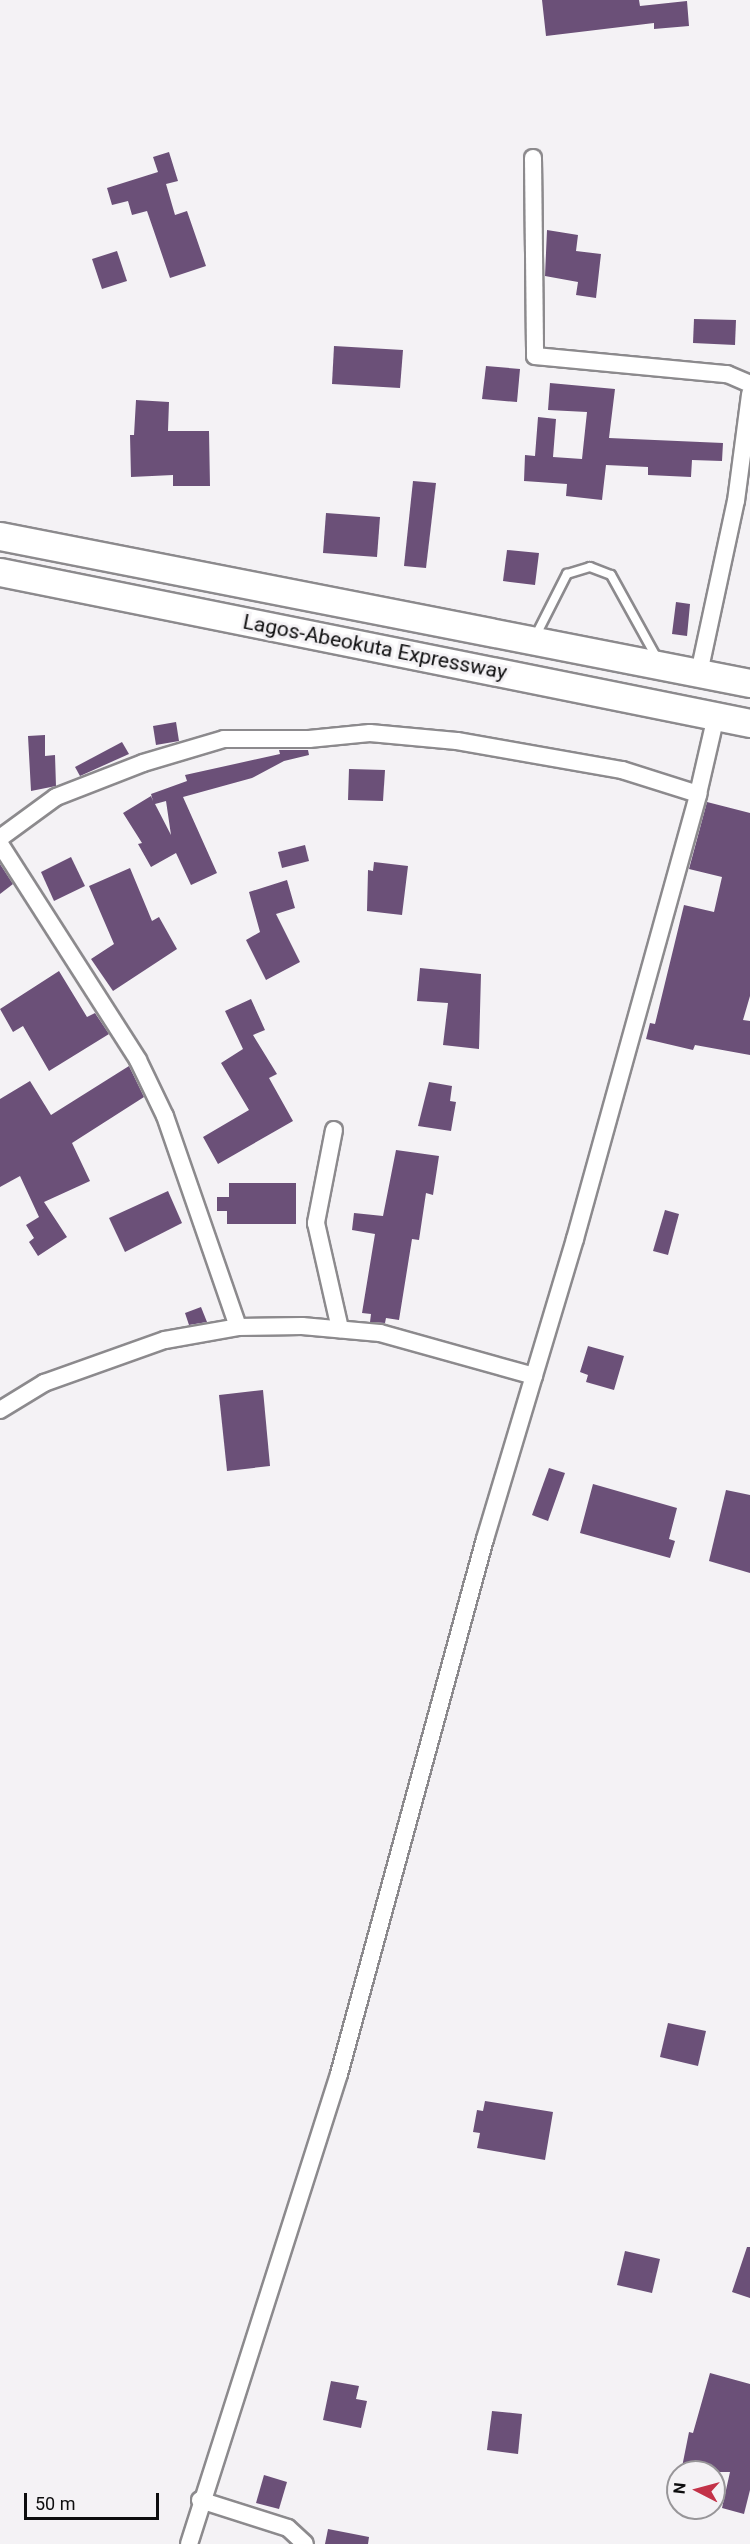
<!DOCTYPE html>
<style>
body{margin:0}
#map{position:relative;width:750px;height:2544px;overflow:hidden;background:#f4f2f5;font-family:Roboto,sans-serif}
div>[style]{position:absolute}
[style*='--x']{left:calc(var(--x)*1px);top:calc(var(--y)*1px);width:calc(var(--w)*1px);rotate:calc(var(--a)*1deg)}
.building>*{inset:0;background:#6b5078}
.roads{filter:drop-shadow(2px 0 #8c8a8d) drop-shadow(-2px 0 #8c8a8d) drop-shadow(0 2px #8c8a8d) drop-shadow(0 -2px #8c8a8d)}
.service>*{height:8px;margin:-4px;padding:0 4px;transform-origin:4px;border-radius:4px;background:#fff}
.minor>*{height:16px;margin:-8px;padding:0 8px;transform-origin:8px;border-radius:8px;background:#fff}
.trunk>*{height:27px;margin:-13.5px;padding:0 13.5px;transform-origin:13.5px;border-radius:13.5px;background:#fff}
span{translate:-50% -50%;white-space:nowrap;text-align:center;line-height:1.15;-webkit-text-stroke:6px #f4f2f5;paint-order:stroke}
.street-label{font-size:21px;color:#0d0d0e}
.north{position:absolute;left:666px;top:2460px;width:60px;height:60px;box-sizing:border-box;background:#f4f2f5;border:2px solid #989699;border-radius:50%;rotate:276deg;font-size:16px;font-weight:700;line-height:24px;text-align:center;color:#0d0d0e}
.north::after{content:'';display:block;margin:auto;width:21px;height:27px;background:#c33248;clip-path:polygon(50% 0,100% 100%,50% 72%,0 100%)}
.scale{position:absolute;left:24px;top:2493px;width:135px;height:27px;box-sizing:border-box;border:3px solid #0d0d0e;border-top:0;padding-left:8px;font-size:18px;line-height:21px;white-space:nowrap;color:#0d0d0e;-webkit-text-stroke:4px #f4f2f5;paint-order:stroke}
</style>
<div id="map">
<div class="building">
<div style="clip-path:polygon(542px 0,639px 0,640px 6px,687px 1px,689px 26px,654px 29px,654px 23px,546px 36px)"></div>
<div style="clip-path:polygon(169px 152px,178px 181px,166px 184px,175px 215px,187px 211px,206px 266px,170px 278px,147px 211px,132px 215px,128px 201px,112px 205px,107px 188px,158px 172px,153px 157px)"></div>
<div style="clip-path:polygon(547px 230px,578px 235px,576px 251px,601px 254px,596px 298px,576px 295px,578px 282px,545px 276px)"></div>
<div style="clip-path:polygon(117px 251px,127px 281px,102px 289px,92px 259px)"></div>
<div style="clip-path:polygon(694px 319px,736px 320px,735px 345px,693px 343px)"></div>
<div style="clip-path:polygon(334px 346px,403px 350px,400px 388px,332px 384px)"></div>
<div style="clip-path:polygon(486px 366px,520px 369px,517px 402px,482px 399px)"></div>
<div style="clip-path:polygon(550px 383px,615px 389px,609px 438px,723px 443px,722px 461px,692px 460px,691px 477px,648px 475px,648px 467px,606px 465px,602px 500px,566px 496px,567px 484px,524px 481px,525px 455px,535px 456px,538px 417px,556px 419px,553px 457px,582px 459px,587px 412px,548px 410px)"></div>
<div style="clip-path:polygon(136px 400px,169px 402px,168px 431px,209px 431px,210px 486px,173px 486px,173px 475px,131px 477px,130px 435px,134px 435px)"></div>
<div style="clip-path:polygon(413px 481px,436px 483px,426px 568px,404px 566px)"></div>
<div style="clip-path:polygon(326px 513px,380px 517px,377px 557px,323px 553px)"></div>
<div style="clip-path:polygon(507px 550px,539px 553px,535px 585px,503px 581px)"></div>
<div style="clip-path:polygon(676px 602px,690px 604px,687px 636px,672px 634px)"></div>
<div style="clip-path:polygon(176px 722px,179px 741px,156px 745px,153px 726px)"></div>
<div style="clip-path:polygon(45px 735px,45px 756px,55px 755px,56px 786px,31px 791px,28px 736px)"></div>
<div style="clip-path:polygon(122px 742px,129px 754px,80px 776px,75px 767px)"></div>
<div style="clip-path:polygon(evenodd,279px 750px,308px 750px,309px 755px,284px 761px,252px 778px,183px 797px,217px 873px,191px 885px,176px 853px,151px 867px,138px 844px,142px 843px,123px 813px,151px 796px,153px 801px,151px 794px,187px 781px,185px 775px,280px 754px,279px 750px,166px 801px,171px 835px,155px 804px,166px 801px)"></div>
<div style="clip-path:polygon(349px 769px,385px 770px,383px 801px,348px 800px)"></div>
<div style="clip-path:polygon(707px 802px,750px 813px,750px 996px,743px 1020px,750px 1021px,750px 1055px,695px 1045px,693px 1050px,646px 1039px,650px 1023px,655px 1024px,684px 905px,714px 912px,722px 877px,689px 869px)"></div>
<div style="clip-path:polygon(305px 845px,309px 861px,282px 868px,278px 852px)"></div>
<div style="clip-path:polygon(71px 857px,85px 886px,54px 901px,41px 872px)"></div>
<div style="clip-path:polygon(374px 862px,408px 866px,402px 915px,367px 911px,368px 870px,373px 871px)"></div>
<div style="clip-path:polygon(0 864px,13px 884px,0 894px)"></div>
<div style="clip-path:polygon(130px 868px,152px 921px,159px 917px,177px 949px,113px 991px,91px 959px,114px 944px,89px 886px)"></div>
<div style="clip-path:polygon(287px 880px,295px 908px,276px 914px,300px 962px,266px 980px,246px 940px,260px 932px,249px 892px)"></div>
<div style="clip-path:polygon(420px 968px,481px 974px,479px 1049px,443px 1045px,448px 1003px,417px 1001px)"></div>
<div style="clip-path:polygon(59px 971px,87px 1017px,95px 1013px,109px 1034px,49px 1071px,23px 1026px,13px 1032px,0 1009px)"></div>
<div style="clip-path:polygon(251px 999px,265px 1030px,253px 1035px,277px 1074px,269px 1078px,293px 1121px,218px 1164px,203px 1137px,249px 1110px,221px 1063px,243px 1049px,225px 1011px)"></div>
<div style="clip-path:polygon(129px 1066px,144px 1097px,72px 1143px,90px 1181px,44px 1202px,67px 1237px,38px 1256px,29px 1242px,34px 1238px,26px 1225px,39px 1217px,20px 1176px,0 1187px,0 1099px,30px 1081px,51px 1115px)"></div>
<div style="clip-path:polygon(429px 1082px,452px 1086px,450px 1101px,456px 1102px,451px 1131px,418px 1126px)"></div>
<div style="clip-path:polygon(396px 1150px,439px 1156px,433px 1195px,426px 1193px,419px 1240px,412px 1239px,399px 1320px,386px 1318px,385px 1323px,370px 1322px,371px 1314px,362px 1313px,375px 1234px,352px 1230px,354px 1213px,383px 1216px)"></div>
<div style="clip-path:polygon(229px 1183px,296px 1183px,296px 1224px,227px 1224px,227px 1211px,217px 1211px,217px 1197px,229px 1197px)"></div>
<div style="clip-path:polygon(168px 1191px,182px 1223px,125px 1252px,109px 1218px)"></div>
<div style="clip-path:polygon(665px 1210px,679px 1214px,668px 1255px,653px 1251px)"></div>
<div style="clip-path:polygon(201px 1307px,207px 1322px,189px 1325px,185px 1313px)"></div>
<div style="clip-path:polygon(588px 1346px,624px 1356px,614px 1390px,586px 1382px,588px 1375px,580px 1372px)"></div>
<div style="clip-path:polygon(263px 1390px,270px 1466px,227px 1471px,219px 1395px)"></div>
<div style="clip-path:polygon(549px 1468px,565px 1473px,548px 1521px,532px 1515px)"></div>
<div style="clip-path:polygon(593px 1484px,677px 1508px,669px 1539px,675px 1541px,670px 1558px,580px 1533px)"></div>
<div style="clip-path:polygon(726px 1490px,750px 1495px,750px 1573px,709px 1561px)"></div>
<div style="clip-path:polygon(668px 2023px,706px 2031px,698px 2066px,660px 2057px)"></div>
<div style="clip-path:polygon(485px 2101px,553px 2112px,545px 2160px,477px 2148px,480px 2133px,473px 2132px,477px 2110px,483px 2111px)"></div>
<div style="clip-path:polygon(747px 2247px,750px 2247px,750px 2298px,732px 2292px)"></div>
<div style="clip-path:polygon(625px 2251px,660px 2259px,652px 2293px,617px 2285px)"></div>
<div style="clip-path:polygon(710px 2373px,750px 2384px,750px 2490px,744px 2514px,722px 2508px,730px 2472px,681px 2472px,689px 2432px,693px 2433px)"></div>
<div style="clip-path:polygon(331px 2381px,359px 2386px,356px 2399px,367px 2401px,361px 2428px,323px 2420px)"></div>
<div style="clip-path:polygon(492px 2411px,522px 2414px,518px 2454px,487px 2450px)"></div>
<div style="clip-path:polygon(264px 2475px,287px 2482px,279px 2509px,256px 2503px)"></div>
<div style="clip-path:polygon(328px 2529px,369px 2537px,368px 2544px,325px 2544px)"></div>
</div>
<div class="roads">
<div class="service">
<div style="--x:535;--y:637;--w:71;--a:-63.1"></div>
<div style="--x:567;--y:574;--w:24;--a:-17"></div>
<div style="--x:590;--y:567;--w:22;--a:21"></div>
<div style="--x:611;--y:575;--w:97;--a:61.1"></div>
</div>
<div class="minor">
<div style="--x:533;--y:158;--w:198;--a:89.4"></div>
<div style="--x:535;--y:356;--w:193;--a:5.4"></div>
<div style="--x:727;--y:374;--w:25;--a:23"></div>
<div style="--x:699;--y:673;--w:176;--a:-77.9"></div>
<div style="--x:736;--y:501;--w:108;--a:-82.5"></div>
<div style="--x:0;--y:838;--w:69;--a:-36.2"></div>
<div style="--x:56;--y:797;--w:93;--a:-21.3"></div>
<div style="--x:143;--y:763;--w:84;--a:-16.5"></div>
<div style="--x:224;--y:739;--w:85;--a:0"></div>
<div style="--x:309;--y:739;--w:61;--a:-5.6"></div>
<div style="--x:370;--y:733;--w:87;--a:5.3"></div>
<div style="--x:457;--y:741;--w:168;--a:10"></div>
<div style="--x:622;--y:770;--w:80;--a:17.5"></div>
<div style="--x:0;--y:844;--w:256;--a:57.4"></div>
<div style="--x:138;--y:1060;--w:62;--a:64.3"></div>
<div style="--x:165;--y:1116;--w:223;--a:70.9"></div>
<div style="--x:334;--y:1130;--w:95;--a:101"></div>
<div style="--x:316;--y:1223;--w:109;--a:77.2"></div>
<div style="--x:0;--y:1410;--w:52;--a:-31.5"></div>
<div style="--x:44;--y:1383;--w:128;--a:-19.6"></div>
<div style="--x:165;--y:1340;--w:74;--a:-10.1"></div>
<div style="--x:238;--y:1327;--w:64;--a:-0.9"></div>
<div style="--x:302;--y:1326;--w:78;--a:5.1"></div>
<div style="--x:380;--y:1333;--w:160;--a:15.6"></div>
<div style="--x:200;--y:2500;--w:92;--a:17.7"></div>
<div style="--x:288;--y:2528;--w:23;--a:43"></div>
<div style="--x:189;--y:2544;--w:493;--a:-72.3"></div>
<div style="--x:339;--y:2074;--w:555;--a:-74.74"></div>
<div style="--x:485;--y:1539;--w:313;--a:-73.3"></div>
<div style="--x:575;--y:1239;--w:462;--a:-74.5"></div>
<div style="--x:698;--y:794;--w:80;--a:-77"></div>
</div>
<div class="trunk">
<div style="--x:0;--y:536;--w:764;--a:11.09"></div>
<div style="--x:0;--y:572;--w:765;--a:11.38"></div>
</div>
</div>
<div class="street-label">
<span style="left:375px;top:647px;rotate:11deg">Lagos-Abeokuta Expressway</span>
</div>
<div class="north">N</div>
<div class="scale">50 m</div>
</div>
